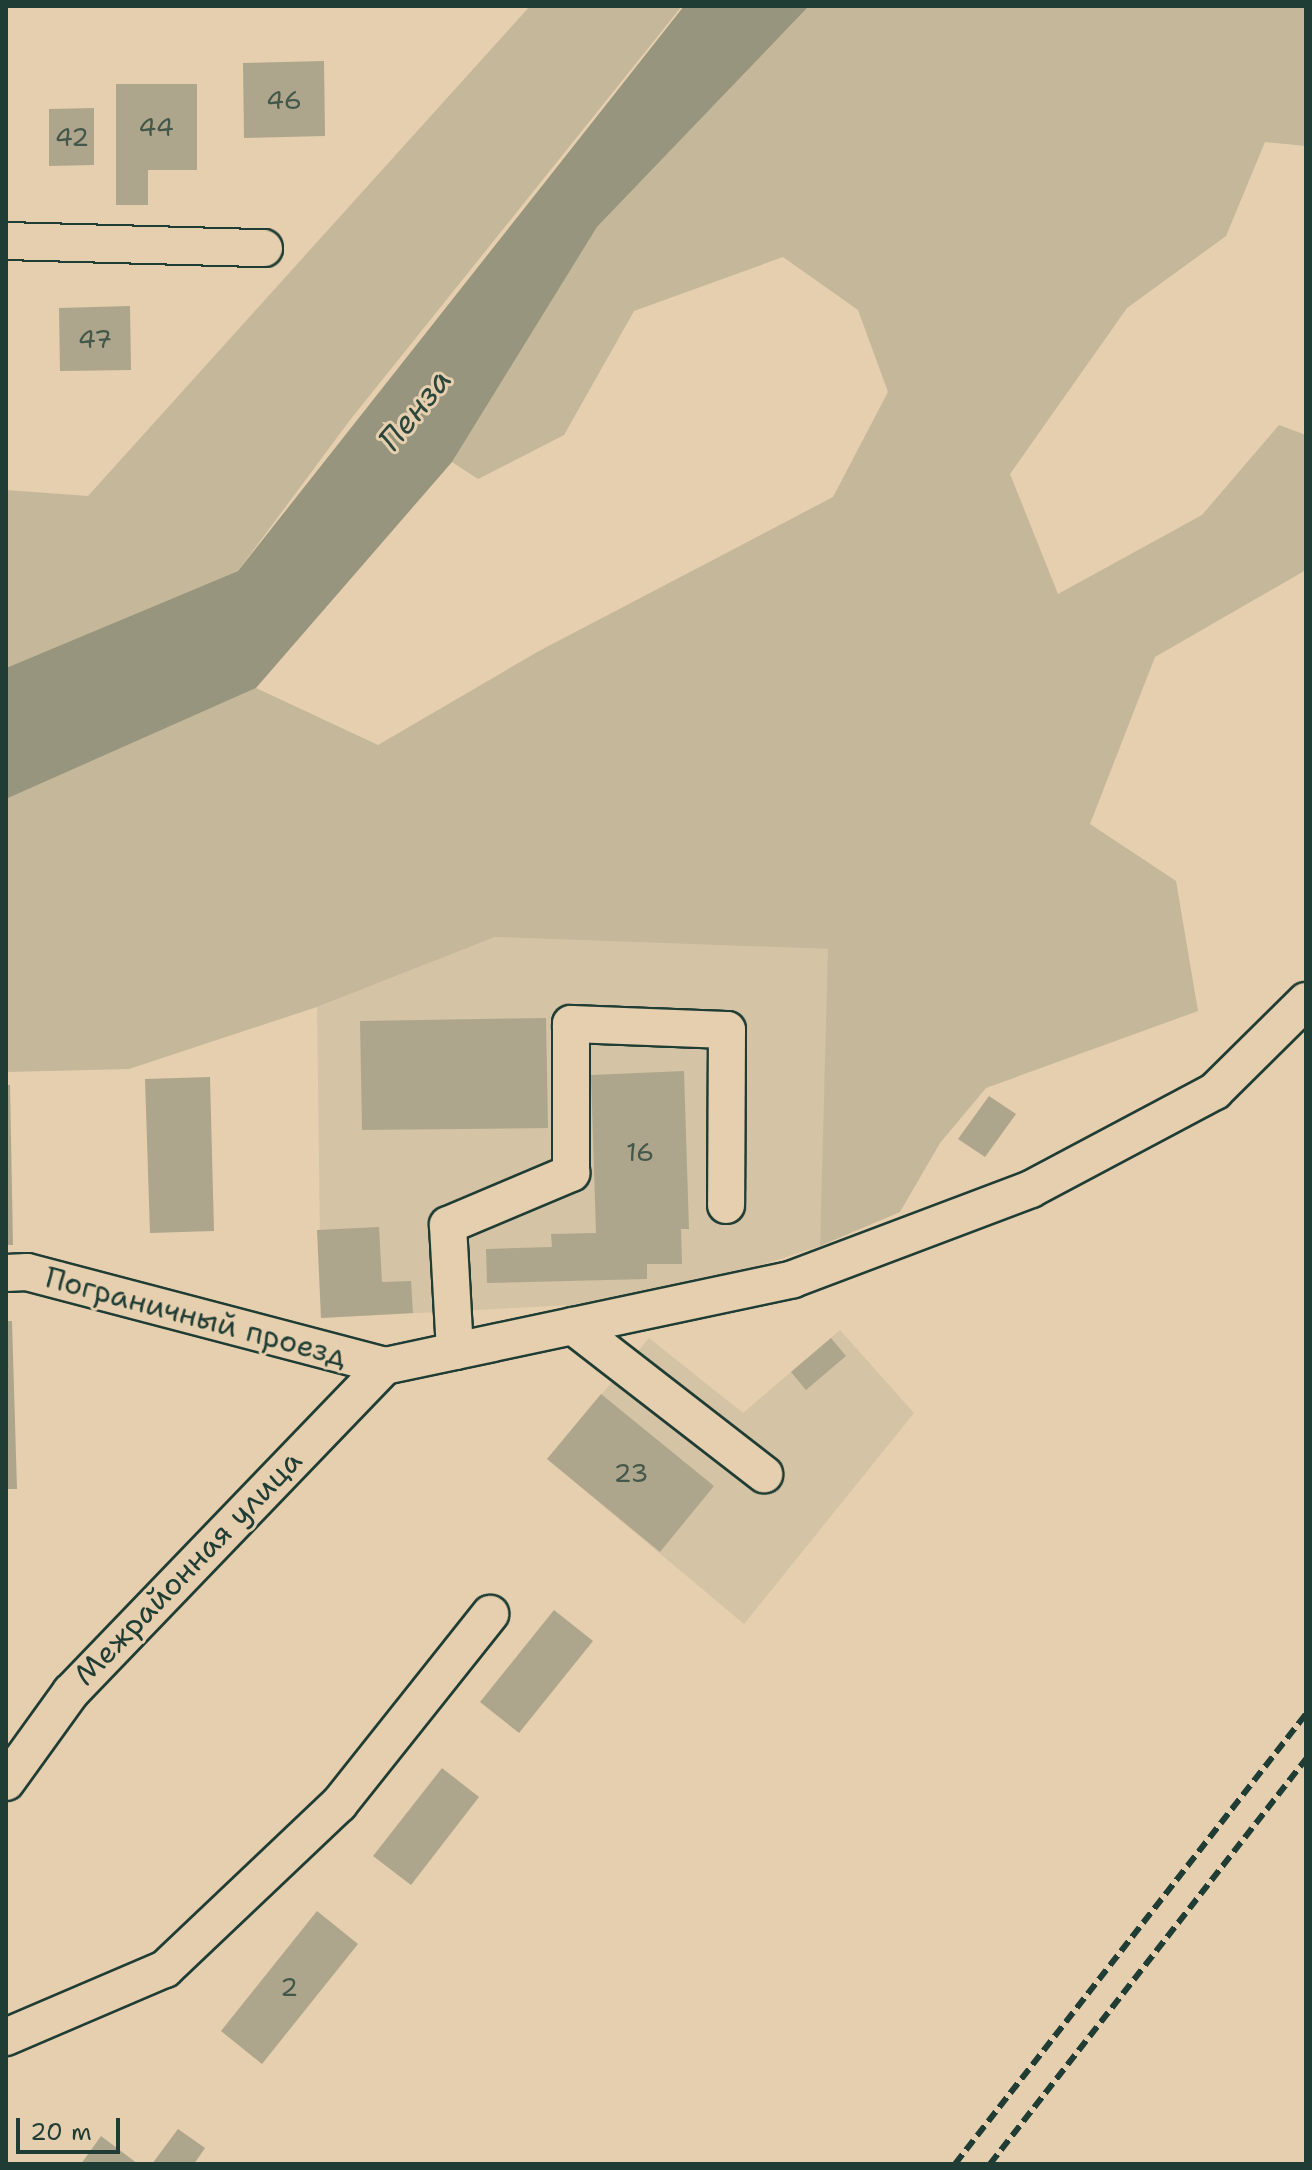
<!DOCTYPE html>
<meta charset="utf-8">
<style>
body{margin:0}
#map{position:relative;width:1312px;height:2170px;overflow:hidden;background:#e5cfae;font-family:"Shantell Sans",sans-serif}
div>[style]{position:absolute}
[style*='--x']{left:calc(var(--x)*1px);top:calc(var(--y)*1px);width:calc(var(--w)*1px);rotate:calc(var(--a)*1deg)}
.built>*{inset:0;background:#d4c3a4}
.green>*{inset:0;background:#c4b79a}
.water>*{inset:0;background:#97957d}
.building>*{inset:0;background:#aea68c}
.roads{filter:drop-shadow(2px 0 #1f3d34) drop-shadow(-2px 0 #1f3d34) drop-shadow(0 2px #1f3d34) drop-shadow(0 -2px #1f3d34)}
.minor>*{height:36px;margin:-18px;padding:0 18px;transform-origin:18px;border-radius:18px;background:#e5cfae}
.rail>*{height:6px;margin-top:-3px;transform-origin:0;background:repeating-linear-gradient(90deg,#1f3d34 0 12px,transparent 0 18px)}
span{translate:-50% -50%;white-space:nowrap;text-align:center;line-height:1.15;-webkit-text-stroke:6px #e5cfae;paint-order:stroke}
.number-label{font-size:26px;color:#43574a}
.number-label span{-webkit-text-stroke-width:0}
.street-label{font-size:30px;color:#1f3d34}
.water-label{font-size:32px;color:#2b463b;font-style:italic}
.frame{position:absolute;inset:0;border:8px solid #1f3d34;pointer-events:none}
.scale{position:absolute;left:16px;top:2118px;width:104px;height:36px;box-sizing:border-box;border:4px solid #1f3d34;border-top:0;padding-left:10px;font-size:24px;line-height:28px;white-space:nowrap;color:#1f3d34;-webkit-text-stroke:6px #e5cfae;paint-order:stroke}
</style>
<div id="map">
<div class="built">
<div style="clip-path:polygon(495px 937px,829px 949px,820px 1246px,649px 1301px,321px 1318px,317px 1007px)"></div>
<div style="clip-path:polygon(840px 1330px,914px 1413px,744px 1624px,547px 1459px,649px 1338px,743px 1413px)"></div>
</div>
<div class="green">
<div style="clip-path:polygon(530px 6px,682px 6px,350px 420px,238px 571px,6px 668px,6px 490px,88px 496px)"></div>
<div style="clip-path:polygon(809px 6px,1306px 6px,1306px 146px,1265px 142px,1226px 236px,1127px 308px,1010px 474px,1058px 594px,1202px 515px,1279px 425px,1306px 435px,1306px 570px,1155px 657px,1090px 824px,1176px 881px,1198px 1011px,986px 1088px,940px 1143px,900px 1212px,820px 1246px,828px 949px,495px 937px,317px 1007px,129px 1069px,6px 1072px,6px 799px,256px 688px,378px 745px,539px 651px,833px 497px,888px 392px,858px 310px,783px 257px,634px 311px,564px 435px,478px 479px,452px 462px,597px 227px)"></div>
</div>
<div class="water">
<div style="clip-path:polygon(684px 6px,809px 6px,597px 227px,452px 462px,256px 688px,6px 799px,6px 668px,238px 571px)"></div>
</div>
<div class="building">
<div style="clip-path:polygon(324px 61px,325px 136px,244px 138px,243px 63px)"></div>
<div style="clip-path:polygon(116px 84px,197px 84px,197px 170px,148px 170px,148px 205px,116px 205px)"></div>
<div style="clip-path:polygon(94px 108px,94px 165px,49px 166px,49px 109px)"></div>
<div style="clip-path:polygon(130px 306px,131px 370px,60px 371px,59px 308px)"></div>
<div style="clip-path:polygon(546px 1018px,548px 1128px,362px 1130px,360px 1021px)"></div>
<div style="clip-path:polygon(684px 1071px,689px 1229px,681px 1229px,682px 1264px,647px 1264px,647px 1279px,487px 1283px,486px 1249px,552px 1247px,551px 1234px,596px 1233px,591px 1075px)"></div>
<div style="clip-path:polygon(210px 1077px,214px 1231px,150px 1233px,145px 1079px)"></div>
<div style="clip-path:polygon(6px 1085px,10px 1085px,13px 1245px,6px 1245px)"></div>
<div style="clip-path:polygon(989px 1096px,1016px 1114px,985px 1157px,958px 1139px)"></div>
<div style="clip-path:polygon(379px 1227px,382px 1282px,411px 1281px,413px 1313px,321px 1318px,317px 1230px)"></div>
<div style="clip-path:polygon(6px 1321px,12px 1321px,17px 1489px,6px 1489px)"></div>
<div style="clip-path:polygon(831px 1338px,846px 1356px,806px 1390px,791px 1372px)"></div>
<div style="clip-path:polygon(601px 1394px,714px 1486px,660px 1552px,547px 1459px)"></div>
<div style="clip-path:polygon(554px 1610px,593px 1641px,519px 1733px,480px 1702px)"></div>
<div style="clip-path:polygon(442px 1768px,479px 1797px,411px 1885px,373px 1856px)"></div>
<div style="clip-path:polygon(317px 1911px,358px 1944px,262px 2064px,221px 2031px)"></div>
<div style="clip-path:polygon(178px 2129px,205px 2148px,194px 2164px,152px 2164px)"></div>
<div style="clip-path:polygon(101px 2136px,138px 2164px,81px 2164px)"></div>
</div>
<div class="roads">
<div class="minor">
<div style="--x:6;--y:241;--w:258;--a:1.6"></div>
<div style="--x:6;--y:1273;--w:21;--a:-3"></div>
<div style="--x:27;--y:1272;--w:370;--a:14.7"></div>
<div style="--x:385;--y:1366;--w:417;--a:-12"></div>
<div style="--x:793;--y:1279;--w:254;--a:-20.7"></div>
<div style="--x:1031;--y:1189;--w:208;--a:-28"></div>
<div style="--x:1215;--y:1091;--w:128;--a:-44.7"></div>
<div style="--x:573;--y:1326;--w:242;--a:37.8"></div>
<div style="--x:455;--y:1351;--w:126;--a:-93.2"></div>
<div style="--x:448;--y:1225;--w:134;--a:-22.9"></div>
<div style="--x:571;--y:1173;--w:149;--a:-90"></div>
<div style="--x:571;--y:1024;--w:156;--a:2.2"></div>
<div style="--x:727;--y:1030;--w:175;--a:90.3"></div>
<div style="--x:6;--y:1782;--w:111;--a:-54.2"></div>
<div style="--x:71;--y:1692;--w:453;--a:-46.1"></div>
<div style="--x:6;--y:2037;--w:173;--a:-23.2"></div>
<div style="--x:165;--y:1969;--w:240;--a:-43.5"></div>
<div style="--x:339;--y:1804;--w:243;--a:-51.5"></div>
</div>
</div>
<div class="rail">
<div style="--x:955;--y:2164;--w:571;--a:-52.05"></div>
<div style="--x:990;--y:2164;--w:514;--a:-52.04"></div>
</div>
<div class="number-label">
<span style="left:284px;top:100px">46</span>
<span style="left:156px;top:127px">44</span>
<span style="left:72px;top:137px">42</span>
<span style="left:95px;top:339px">47</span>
<span style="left:640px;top:1152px">16</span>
<span style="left:631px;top:1473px">23</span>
<span style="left:289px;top:1987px">2</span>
</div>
<div class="street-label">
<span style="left:196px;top:1317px;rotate:15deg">Пограничный проезд</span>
<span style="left:188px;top:1568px;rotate:-46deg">Межрайонная улица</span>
</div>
<div class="water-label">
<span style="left:415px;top:410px;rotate:-51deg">Пенза</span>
</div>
<div class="frame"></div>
<div class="scale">20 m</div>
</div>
